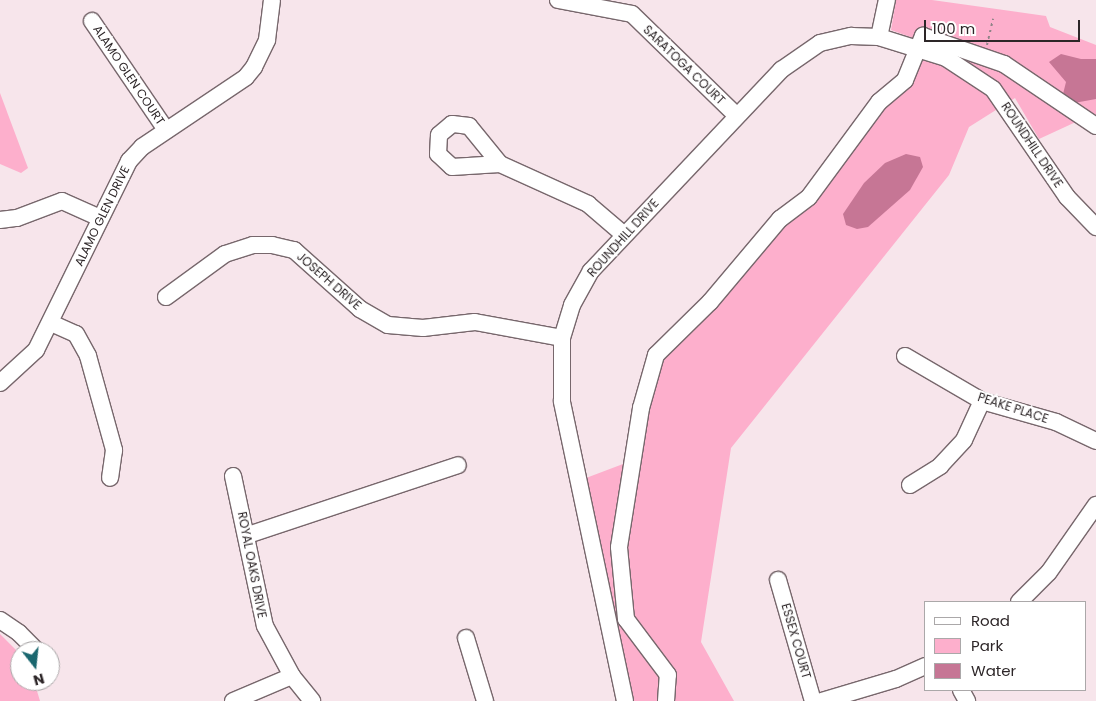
<!DOCTYPE html>
<style>
body{margin:0}
#map{position:relative;width:1096px;height:701px;overflow:hidden;background:#f7e5eb;font-family:Poppins,sans-serif}
div>[style]{position:absolute}
[style*='--x']{left:calc(var(--x)*1px);top:calc(var(--y)*1px);width:calc(var(--w)*1px);rotate:calc(var(--a)*1deg)}
.green>*{inset:0;background:#fdafcc}
.water>*{inset:0;background:#c67695}
.path>*{height:2px;margin-top:-1px;transform-origin:0;background:repeating-linear-gradient(90deg,#908488 0 2.5px,transparent 0 6.5px)}
.roads{filter:drop-shadow(1px 0 #77676c) drop-shadow(-1px 0 #77676c) drop-shadow(0 1px #77676c) drop-shadow(0 -1px #77676c)}
.minor>*{height:16px;margin:-8px;padding:0 8px;transform-origin:8px;border-radius:8px;background:#fff}
span{translate:-50% -50%;white-space:nowrap;text-align:center;line-height:1.15;-webkit-text-stroke:4px #fff;paint-order:stroke}
.street-label{font-size:12px;color:#2d2628}
.legend{position:absolute;left:924px;top:601px;width:162px;height:90px;box-sizing:border-box;background:#fff;border:1px solid #aba8a9;margin:0;padding:6px 9px;list-style:none;font-size:15px;color:#2d2628}
.legend li{display:flex;align-items:center;gap:10px;height:25px}
.legend b{width:25px;border:1px solid #aba8a9}
.north{position:absolute;left:10px;top:641px;width:50px;height:50px;box-sizing:border-box;background:#fff;border:1px solid #aba8a9;border-radius:50%;rotate:164deg;font-size:14px;font-weight:700;line-height:20px;text-align:center;color:#2d2628}
.north::after{content:'';display:block;margin:auto;width:18px;height:22px;background:#1a676f;clip-path:polygon(50% 0,100% 100%,50% 72%,0 100%)}
.scale{position:absolute;left:924px;top:20px;width:156px;height:22px;box-sizing:border-box;border:2px solid #2d2628;border-top:0;padding-left:6px;font-size:15px;line-height:18px;white-space:nowrap;color:#2d2628;-webkit-text-stroke:4px #fff;paint-order:stroke}
</style>
<div id="map">
<div class="green">
<div style="clip-path:polygon(896px 0,932px 0,1046px 16px,1050px 27px,1096px 45px,1096px 132px,1078px 121px,1039px 139px,1015px 98px,969px 127px,949px 175px,731px 448px,701px 642px,734px 701px,634px 701px,586px 478px,623px 464px,657px 350px,799px 198px,903px 74px,916px 39px,891px 30px)"></div>
<div style="clip-path:polygon(0 93px,28px 168px,21px 173px,0 164px)"></div>
<div style="clip-path:polygon(0 634px,20px 654px,20px 681px,34px 681px,40px 701px,0 701px)"></div>
</div>
<div class="water">
<div style="clip-path:polygon(1061px 54px,1081px 59px,1096px 59px,1096px 99px,1074px 103px,1062px 98px,1066px 82px,1049px 62px)"></div>
<div style="clip-path:polygon(906px 154px,920px 157px,923px 167px,910px 190px,868px 227px,857px 229px,846px 225px,843px 214px,864px 183px,885px 163px)"></div>
</div>
<div class="path">
<div style="--x:987;--y:45;--w:27;--a:-77"></div>
</div>
<div class="roads">
<div class="minor">
<div style="--x:558;--y:0;--w:75;--a:10.7"></div>
<div style="--x:632;--y:14;--w:146;--a:44.2"></div>
<div style="--x:92;--y:21;--w:132;--a:55.8"></div>
<div style="--x:879;--y:37;--w:38;--a:-78"></div>
<div style="--x:500;--y:164;--w:49;--a:-129.2"></div>
<div style="--x:469;--y:126;--w:17;--a:-173"></div>
<div style="--x:452;--y:124;--w:17;--a:140"></div>
<div style="--x:439;--y:135;--w:19;--a:93"></div>
<div style="--x:438;--y:154;--w:19;--a:43"></div>
<div style="--x:452;--y:167;--w:48;--a:-3.6"></div>
<div style="--x:500;--y:164;--w:97;--a:24.4"></div>
<div style="--x:588;--y:204;--w:46;--a:40.6"></div>
<div style="--x:0;--y:220;--w:17;--a:-7"></div>
<div style="--x:17;--y:218;--w:48;--a:-20.7"></div>
<div style="--x:62;--y:201;--w:42;--a:24.1"></div>
<div style="--x:166;--y:297;--w:73;--a:-36.1"></div>
<div style="--x:225;--y:254;--w:29;--a:-18"></div>
<div style="--x:253;--y:245;--w:19;--a:0"></div>
<div style="--x:272;--y:245;--w:23;--a:13"></div>
<div style="--x:294;--y:250;--w:89;--a:41.8"></div>
<div style="--x:360;--y:309;--w:32;--a:30"></div>
<div style="--x:388;--y:325;--w:35;--a:5"></div>
<div style="--x:423;--y:328;--w:52;--a:-6.6"></div>
<div style="--x:475;--y:322;--w:88;--a:10.4"></div>
<div style="--x:51;--y:323;--w:27;--a:24"></div>
<div style="--x:76;--y:334;--w:25;--a:61"></div>
<div style="--x:88;--y:356;--w:98;--a:74.5"></div>
<div style="--x:114;--y:450;--w:28;--a:98"></div>
<div style="--x:905;--y:356;--w:89;--a:30.3"></div>
<div style="--x:982;--y:401;--w:77;--a:15.8"></div>
<div style="--x:1056;--y:422;--w:44;--a:25.4"></div>
<div style="--x:0;--y:383;--w:49;--a:-42.5"></div>
<div style="--x:36;--y:350;--w:211;--a:-63.8"></div>
<div style="--x:129;--y:161;--w:19;--a:-47"></div>
<div style="--x:142;--y:147;--w:125;--a:-33.9"></div>
<div style="--x:246;--y:77;--w:13;--a:-51"></div>
<div style="--x:254;--y:67;--w:30;--a:-64"></div>
<div style="--x:267;--y:40;--w:40;--a:-82.9"></div>
<div style="--x:233;--y:476;--w:153;--a:78"></div>
<div style="--x:265;--y:626;--w:57;--a:61.6"></div>
<div style="--x:292;--y:676;--w:32;--a:51"></div>
<div style="--x:910;--y:485;--w:36;--a:-32"></div>
<div style="--x:940;--y:466;--w:35;--a:-47"></div>
<div style="--x:964;--y:440;--w:43;--a:-65.2"></div>
<div style="--x:248;--y:535;--w:221;--a:-18.4"></div>
<div style="--x:778;--y:580;--w:126;--a:73.9"></div>
<div style="--x:1019;--y:602;--w:42;--a:-45"></div>
<div style="--x:1049;--y:572;--w:82;--a:-55"></div>
<div style="--x:0;--y:620;--w:23;--a:34"></div>
<div style="--x:19;--y:633;--w:25;--a:45"></div>
<div style="--x:466;--y:638;--w:66;--a:73.2"></div>
<div style="--x:961;--y:690;--w:13;--a:61"></div>
<div style="--x:233;--y:701;--w:64;--a:-23"></div>
<div style="--x:625;--y:701;--w:307;--a:-101.9"></div>
<div style="--x:562;--y:401;--w:63;--a:-90"></div>
<div style="--x:562;--y:338;--w:34;--a:-73"></div>
<div style="--x:572;--y:305;--w:39;--a:-61"></div>
<div style="--x:591;--y:271;--w:277;--a:-46.6"></div>
<div style="--x:781;--y:70;--w:47;--a:-34.7"></div>
<div style="--x:820;--y:43;--w:32;--a:-13"></div>
<div style="--x:851;--y:36;--w:28;--a:2"></div>
<div style="--x:879;--y:37;--w:70;--a:17.4"></div>
<div style="--x:946;--y:58;--w:56;--a:33.4"></div>
<div style="--x:993;--y:89;--w:131;--a:55.6"></div>
<div style="--x:1067;--y:197;--w:42;--a:46"></div>
<div style="--x:666;--y:701;--w:26;--a:-86"></div>
<div style="--x:668;--y:675;--w:70;--a:-126.9"></div>
<div style="--x:626;--y:619;--w:72;--a:-95.6"></div>
<div style="--x:619;--y:547;--w:141;--a:-81"></div>
<div style="--x:641;--y:408;--w:55;--a:-74.2"></div>
<div style="--x:656;--y:355;--w:76;--a:-44.5"></div>
<div style="--x:710;--y:302;--w:109;--a:-49.9"></div>
<div style="--x:780;--y:219;--w:36;--a:-37"></div>
<div style="--x:809;--y:197;--w:118;--a:-53.6"></div>
<div style="--x:879;--y:102;--w:34;--a:-40"></div>
<div style="--x:905;--y:80;--w:48;--a:-67.8"></div>
<div style="--x:923;--y:36;--w:86;--a:19.1"></div>
<div style="--x:1004;--y:64;--w:111;--a:34"></div>
<div style="--x:822;--y:701;--w:77;--a:-16.6"></div>
<div style="--x:896;--y:679;--w:32;--a:-24"></div>
</div>
</div>
<div class="street-label">
<span style="left:684px;top:65px;rotate:44deg">SARATOGA COURT</span>
<span style="left:129px;top:75px;rotate:56deg">ALAMO GLEN COURT</span>
<span style="left:1032px;top:145px;rotate:56deg">ROUNDHILL DRIVE</span>
<span style="left:102px;top:216px;rotate:-64deg">ALAMO GLEN DRIVE</span>
<span style="left:623px;top:238px;rotate:-48deg">ROUNDHILL DRIVE</span>
<span style="left:329px;top:281px;rotate:41deg">JOSEPH DRIVE</span>
<span style="left:1013px;top:408px;rotate:18deg">PEAKE PLACE</span>
<span style="left:252px;top:565px;rotate:79deg">ROYAL OAKS DRIVE</span>
<span style="left:796px;top:641px;rotate:74deg">ESSEX COURT</span>
</div>
<ul class="legend">
<li><b style="height:6px;background:#fff"></b>Road</li>
<li><b style="height:14px;background:#fdafcc"></b>Park</li>
<li><b style="height:14px;background:#c67695"></b>Water</li>
</ul>
<div class="north">N</div>
<div class="scale">100 m</div>
</div>
